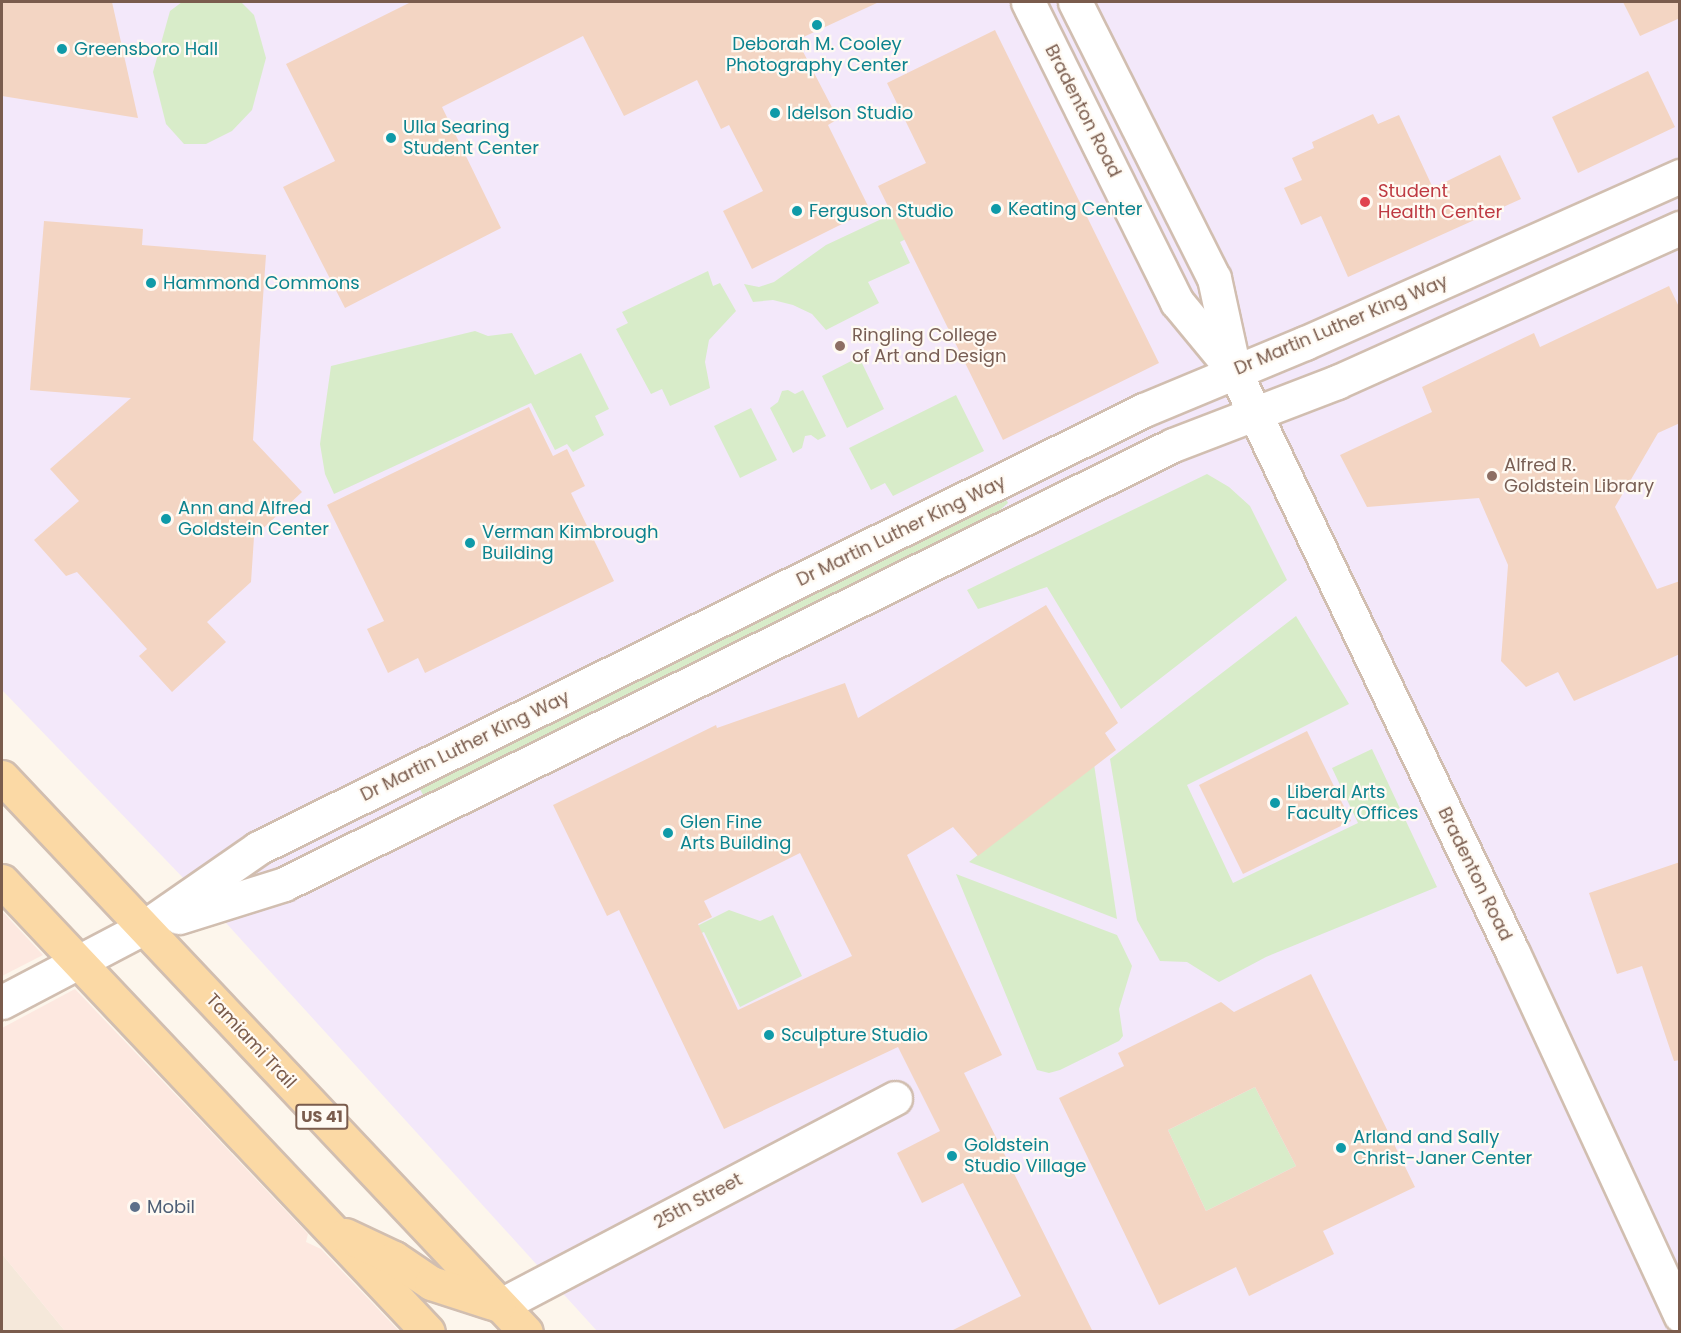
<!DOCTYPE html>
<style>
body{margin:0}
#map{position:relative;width:1681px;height:1333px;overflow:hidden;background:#fdf6ec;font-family:Poppins,sans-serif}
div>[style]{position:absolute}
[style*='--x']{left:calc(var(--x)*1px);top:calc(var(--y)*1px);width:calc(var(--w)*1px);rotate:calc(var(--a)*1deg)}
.residential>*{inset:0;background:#f5e8da}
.commercial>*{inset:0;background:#fde8e0}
.education>*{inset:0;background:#f3e8fa}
.green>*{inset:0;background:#d8ecc9}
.building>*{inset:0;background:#f3d5c3}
.roads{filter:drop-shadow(2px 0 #d1beb0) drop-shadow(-2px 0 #d1beb0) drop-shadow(0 2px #d1beb0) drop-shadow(0 -2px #d1beb0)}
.minor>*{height:33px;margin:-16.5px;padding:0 16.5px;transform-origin:16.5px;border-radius:16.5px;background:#fff}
.major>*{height:33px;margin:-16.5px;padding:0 16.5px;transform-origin:16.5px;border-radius:16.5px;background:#fbd9a5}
.dots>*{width:16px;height:16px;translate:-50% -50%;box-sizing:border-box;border:3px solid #fffaf3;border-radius:50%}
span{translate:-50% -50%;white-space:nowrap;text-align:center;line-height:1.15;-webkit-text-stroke:4.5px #fffaf3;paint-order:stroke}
.shield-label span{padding:2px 4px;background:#fffaf3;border:2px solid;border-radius:4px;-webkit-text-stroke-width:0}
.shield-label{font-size:16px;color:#7a5c4d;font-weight:700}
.culture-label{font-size:18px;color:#0d838f}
.left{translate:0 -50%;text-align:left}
.street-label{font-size:18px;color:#7a5c4d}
.health-label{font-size:18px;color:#be3a42}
.education-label{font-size:18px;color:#785e54}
.service-label{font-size:18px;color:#4e5e75}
.frame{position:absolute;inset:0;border:3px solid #7a5c4d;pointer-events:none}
</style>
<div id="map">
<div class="residential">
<div style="clip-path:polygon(2px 1254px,65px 1331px,2px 1331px)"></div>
</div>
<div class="commercial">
<div style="clip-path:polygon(2px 911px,43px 955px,2px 976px)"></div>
<div style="clip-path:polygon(75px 989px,308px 1234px,306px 1242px,321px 1249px,399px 1331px,65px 1331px,2px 1254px,2px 1028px)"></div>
</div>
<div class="education">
<div style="clip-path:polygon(2px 2px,1679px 2px,1679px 1331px,597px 1331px,217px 913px,2px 690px)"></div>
</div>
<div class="green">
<div style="clip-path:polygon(182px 2px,241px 2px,254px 15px,266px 58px,252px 110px,232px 131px,206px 144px,184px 144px,166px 124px,153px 72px,170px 11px)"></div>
<div style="clip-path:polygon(905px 208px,918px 233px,900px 242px,910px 263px,868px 282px,879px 303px,826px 330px,812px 314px,793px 305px,773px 300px,753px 302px,744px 284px,759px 287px,774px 282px,826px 245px)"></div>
<div style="clip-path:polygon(708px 271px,713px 286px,720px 283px,736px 311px,709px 340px,705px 362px,710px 388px,670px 406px,662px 389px,651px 394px,616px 329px,628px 323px,622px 312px)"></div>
<div style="clip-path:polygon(475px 331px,488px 336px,512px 333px,535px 375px,581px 353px,609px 409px,595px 416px,604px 435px,573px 452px,567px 444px,555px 450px,531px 403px,334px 494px,325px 474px,320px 444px,331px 366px)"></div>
<div style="clip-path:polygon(859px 357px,884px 409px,847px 428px,822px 376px)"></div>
<div style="clip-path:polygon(788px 390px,795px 394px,803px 390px,826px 436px,818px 440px,811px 435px,805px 436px,802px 448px,793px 453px,770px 408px,778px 402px,782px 391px)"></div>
<div style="clip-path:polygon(956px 395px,984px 451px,893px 496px,885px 483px,871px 490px,849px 448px)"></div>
<div style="clip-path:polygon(751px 408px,777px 460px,740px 478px,714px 426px)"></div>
<div style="clip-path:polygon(1207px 474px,1229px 487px,1250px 506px,1287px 580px,1121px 709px,1047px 587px,978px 609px,967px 590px)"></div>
<div style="clip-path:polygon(1004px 495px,1008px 503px,992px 517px,424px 797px,420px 789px,447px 767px)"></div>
<div style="clip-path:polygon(1296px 616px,1349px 704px,1187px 785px,1233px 883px,1358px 823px,1332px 768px,1372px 749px,1437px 887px,1266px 957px,1219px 982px,1187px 962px,1160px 961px,1137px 920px,1110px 759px)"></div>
<div style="clip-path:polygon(1094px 764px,1117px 919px,969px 862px)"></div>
<div style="clip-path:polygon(956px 874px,1117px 935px,1132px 966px,1119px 1009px,1123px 1036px,1119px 1041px,1060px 1070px,1049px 1073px,1037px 1070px)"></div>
<div style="clip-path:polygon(729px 910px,760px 921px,773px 915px,802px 976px,740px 1007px,704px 932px,660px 952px,679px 935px)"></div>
<div style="clip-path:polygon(1255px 1087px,1296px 1166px,1206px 1211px,1168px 1130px)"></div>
</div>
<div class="building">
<div style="clip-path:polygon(2px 2px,112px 2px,138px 118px,2px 96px)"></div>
<div style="clip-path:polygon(411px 2px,879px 2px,797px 40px,838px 119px,828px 125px,870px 210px,752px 269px,723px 211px,763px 191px,729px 125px,721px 129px,697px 80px,624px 116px,583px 36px,442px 107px,501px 228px,345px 308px,283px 187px,335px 161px,286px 64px)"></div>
<div style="clip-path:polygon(1623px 2px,1680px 2px,1680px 18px,1640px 36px)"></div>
<div style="clip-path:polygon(995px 30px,1159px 363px,1003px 440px,878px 186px,926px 163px,887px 83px)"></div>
<div style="clip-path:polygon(1648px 71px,1675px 127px,1578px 173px,1552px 117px)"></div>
<div style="clip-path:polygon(1373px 114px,1378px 124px,1399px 115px,1433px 188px,1500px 155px,1521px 199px,1348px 277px,1321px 216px,1301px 225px,1284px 188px,1302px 180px,1292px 158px,1314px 148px,1312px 142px)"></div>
<div style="clip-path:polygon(44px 221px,143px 229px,142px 245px,266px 255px,253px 440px,302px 492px,254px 537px,251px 582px,207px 622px,226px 642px,172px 692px,139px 656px,147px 649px,77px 572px,66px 576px,34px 540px,79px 501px,50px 469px,131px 398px,30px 390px)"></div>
<div style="clip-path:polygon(1669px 286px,1680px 309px,1680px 423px,1658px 433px,1615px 507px,1657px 589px,1680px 581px,1680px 654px,1574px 701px,1558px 672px,1526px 687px,1501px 661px,1508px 565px,1479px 498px,1367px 507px,1340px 455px,1432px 412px,1422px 387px,1534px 333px,1540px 347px)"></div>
<div style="clip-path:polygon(529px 407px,553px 456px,567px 449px,585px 486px,571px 493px,614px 581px,425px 673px,418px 658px,388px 673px,367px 629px,384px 621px,327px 505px)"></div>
<div style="clip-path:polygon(evenodd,1046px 605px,1118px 723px,1105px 733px,1116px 750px,978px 856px,953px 827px,907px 855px,1002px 1055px,964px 1073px,1093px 1332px,949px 1332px,1021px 1296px,963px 1183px,922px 1203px,897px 1153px,940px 1131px,898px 1047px,724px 1129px,619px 910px,607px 916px,553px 805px,716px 725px,717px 728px,845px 683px,858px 718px,1046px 605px,800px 853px,852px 956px,738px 1010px,698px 924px,712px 917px,704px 901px,800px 853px)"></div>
<div style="clip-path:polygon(1307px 731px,1351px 821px,1243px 874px,1199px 785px)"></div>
<div style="clip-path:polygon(1680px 862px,1680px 1060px,1674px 1061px,1642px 966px,1617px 974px,1589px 893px)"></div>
<div style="clip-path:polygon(evenodd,1311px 974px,1415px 1187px,1323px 1231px,1334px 1254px,1249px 1296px,1236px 1267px,1159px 1305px,1059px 1098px,1124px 1066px,1118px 1053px,1221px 1002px,1234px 1012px,1311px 974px,1255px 1087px,1296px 1166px,1206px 1211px,1168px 1130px,1255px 1087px)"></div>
</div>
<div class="roads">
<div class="minor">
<div style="--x:1028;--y:2;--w:335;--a:63.6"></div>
<div style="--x:1177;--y:302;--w:83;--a:50.4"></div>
<div style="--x:1075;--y:2;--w:309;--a:63.3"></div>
<div style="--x:1214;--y:278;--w:94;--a:77.7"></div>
<div style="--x:1234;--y:370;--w:646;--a:64.43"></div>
<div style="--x:1513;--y:953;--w:399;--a:65.2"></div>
<div style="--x:179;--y:917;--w:110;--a:-17.4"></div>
<div style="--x:284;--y:884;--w:991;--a:-26.28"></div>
<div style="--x:1173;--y:445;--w:176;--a:-21"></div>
<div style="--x:1337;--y:382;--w:376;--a:-24.2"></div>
<div style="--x:2;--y:1002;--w:159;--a:-27.7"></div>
<div style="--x:143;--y:928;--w:140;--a:-34.8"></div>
<div style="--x:258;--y:848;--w:988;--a:-26.31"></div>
<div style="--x:1144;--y:410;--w:174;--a:-22.6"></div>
<div style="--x:1305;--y:343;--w:411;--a:-24"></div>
<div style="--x:501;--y:1305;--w:445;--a:-27.7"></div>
</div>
<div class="major">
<div style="--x:2;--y:777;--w:763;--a:46.65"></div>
<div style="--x:2;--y:881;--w:620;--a:46.63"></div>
<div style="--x:345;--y:1235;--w:54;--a:25.1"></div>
<div style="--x:394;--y:1258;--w:45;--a:34"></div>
<div style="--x:431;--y:1283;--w:71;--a:17.9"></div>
</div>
</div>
<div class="dots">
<div style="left:817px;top:25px;background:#0f9aa8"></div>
<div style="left:62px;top:49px;background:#0f9aa8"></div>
<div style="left:775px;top:113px;background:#0f9aa8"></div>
<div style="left:391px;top:138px;background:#0f9aa8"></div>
<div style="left:1365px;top:202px;background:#e0444e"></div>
<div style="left:996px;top:209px;background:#0f9aa8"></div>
<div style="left:797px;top:211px;background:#0f9aa8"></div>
<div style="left:151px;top:283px;background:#0f9aa8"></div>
<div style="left:840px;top:346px;background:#8d6e63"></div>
<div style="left:1492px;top:476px;background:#8d6e63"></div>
<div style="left:166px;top:519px;background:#0f9aa8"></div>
<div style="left:470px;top:543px;background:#0f9aa8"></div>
<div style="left:1275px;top:803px;background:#0f9aa8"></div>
<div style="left:668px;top:833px;background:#0f9aa8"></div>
<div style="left:769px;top:1035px;background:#0f9aa8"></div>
<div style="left:1341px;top:1148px;background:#0f9aa8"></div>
<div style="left:952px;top:1156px;background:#0f9aa8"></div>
<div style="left:135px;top:1207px;background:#5c6f8a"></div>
</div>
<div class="shield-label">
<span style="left:322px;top:1117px">US 41</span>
</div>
<div class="culture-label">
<span style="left:817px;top:55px">Deborah M. Cooley<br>Photography Center</span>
<span class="left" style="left:74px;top:49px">Greensboro Hall</span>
<span class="left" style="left:787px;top:113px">Idelson Studio</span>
<span class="left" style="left:403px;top:138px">Ulla Searing<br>Student Center</span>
<span class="left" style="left:1008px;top:209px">Keating Center</span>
<span class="left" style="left:809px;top:211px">Ferguson Studio</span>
<span class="left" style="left:163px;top:283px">Hammond Commons</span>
<span class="left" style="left:178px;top:519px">Ann and Alfred<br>Goldstein Center</span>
<span class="left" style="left:482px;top:543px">Verman Kimbrough<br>Building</span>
<span class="left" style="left:1287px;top:803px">Liberal Arts<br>Faculty Offices</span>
<span class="left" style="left:680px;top:833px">Glen Fine<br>Arts Building</span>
<span class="left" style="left:781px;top:1035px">Sculpture Studio</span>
<span class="left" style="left:1353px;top:1148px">Arland and Sally<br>Christ-Janer Center</span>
<span class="left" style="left:964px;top:1156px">Goldstein<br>Studio Village</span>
</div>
<div class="street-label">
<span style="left:1083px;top:111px;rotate:63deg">Bradenton Road</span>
<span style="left:1341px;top:325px;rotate:-23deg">Dr Martin Luther King Way</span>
<span style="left:901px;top:531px;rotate:-26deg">Dr Martin Luther King Way</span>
<span style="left:465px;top:746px;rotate:-26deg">Dr Martin Luther King Way</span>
<span style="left:1475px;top:874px;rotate:64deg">Bradenton Road</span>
<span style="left:251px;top:1041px;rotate:47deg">Tamiami Trail</span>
<span style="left:698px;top:1201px;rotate:-28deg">25th Street</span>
</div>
<div class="health-label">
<span class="left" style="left:1378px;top:202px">Student<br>Health Center</span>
</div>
<div class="education-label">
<span class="left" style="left:852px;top:346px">Ringling College<br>of Art and Design</span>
<span class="left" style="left:1504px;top:476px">Alfred R.<br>Goldstein Library</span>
</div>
<div class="service-label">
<span class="left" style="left:147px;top:1207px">Mobil</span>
</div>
<div class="frame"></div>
</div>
